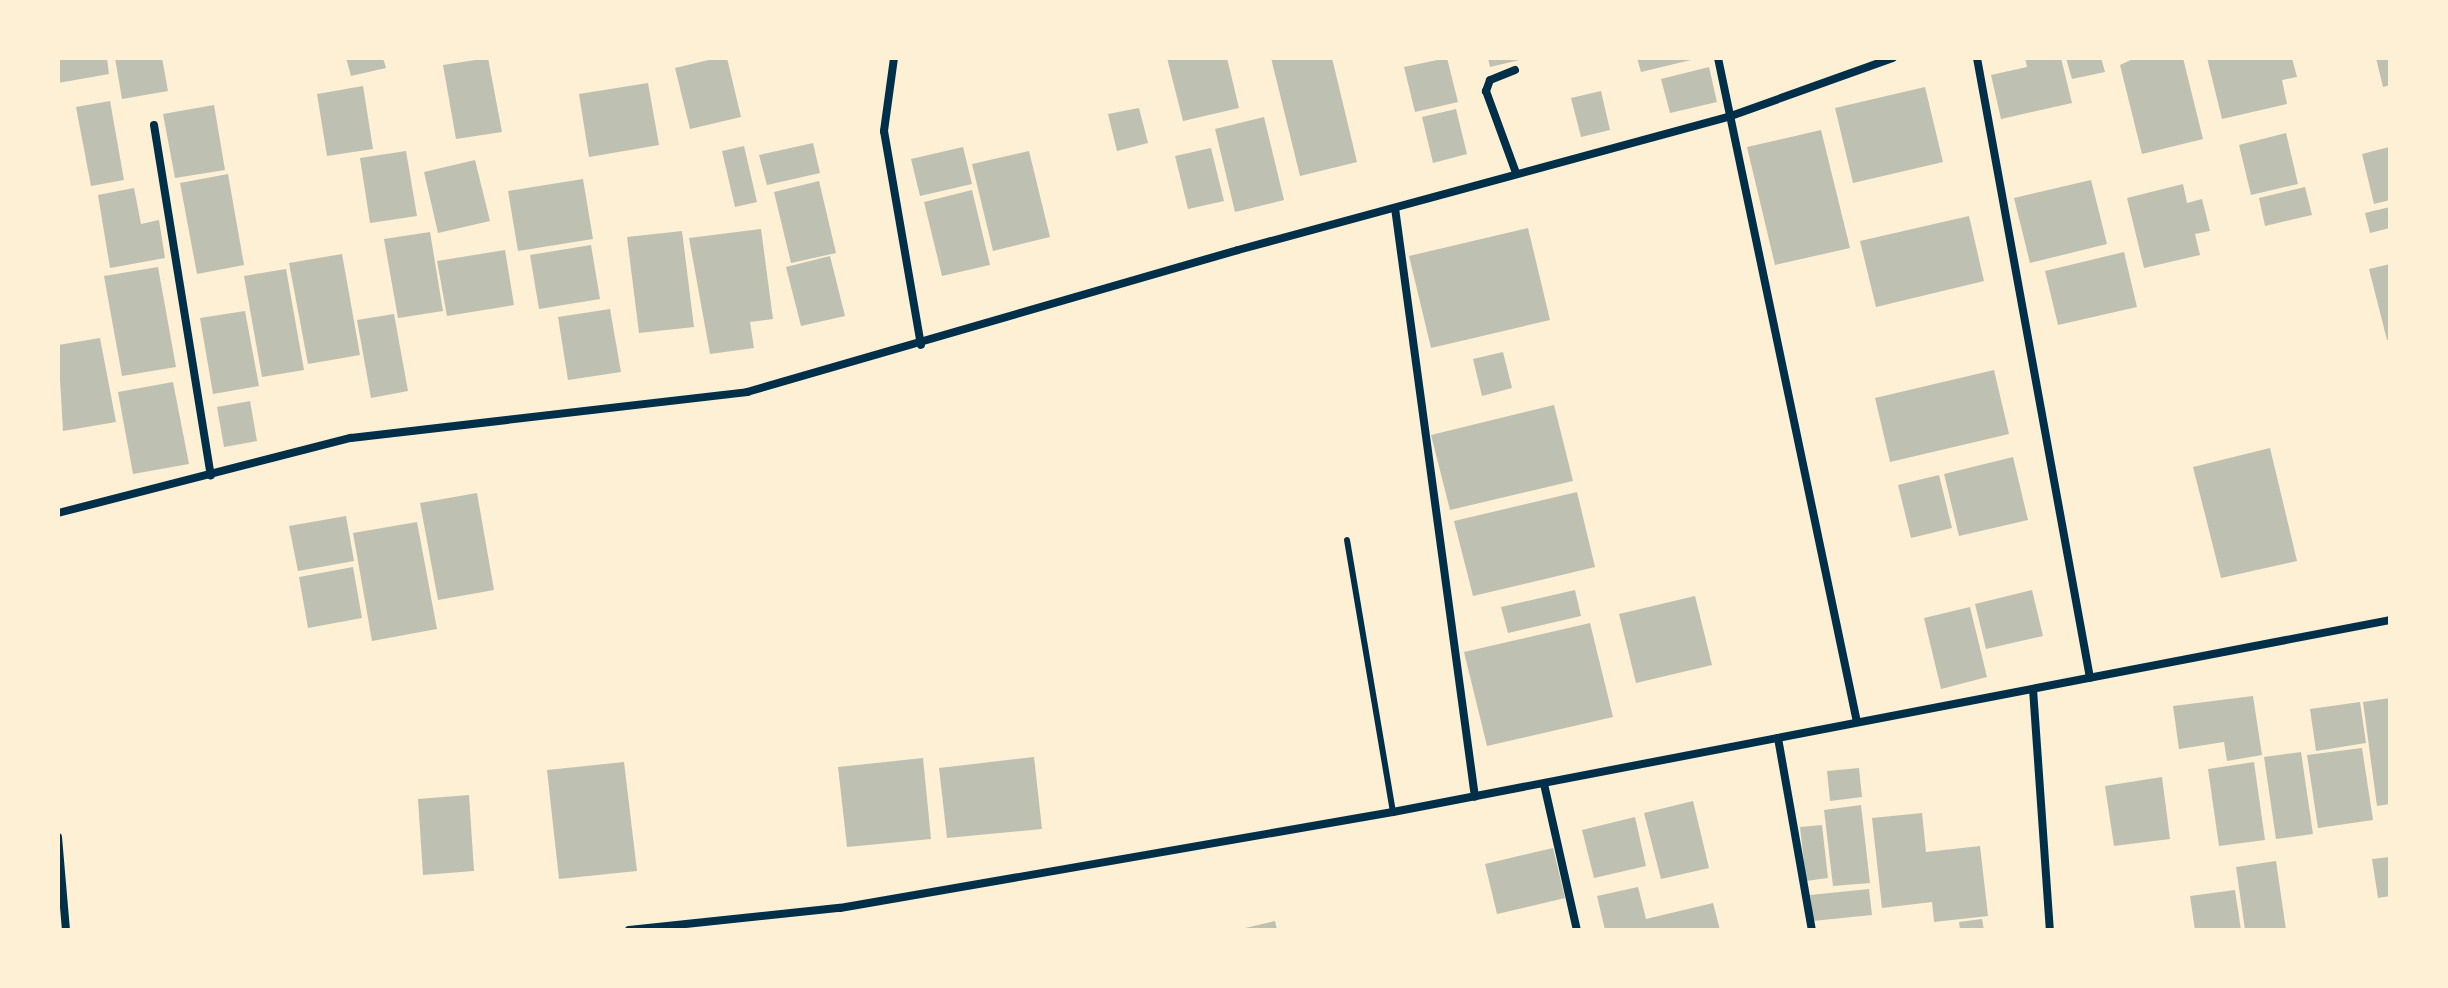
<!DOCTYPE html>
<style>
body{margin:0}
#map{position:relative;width:2448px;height:988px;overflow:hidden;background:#fdf0d5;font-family:Quicksand,sans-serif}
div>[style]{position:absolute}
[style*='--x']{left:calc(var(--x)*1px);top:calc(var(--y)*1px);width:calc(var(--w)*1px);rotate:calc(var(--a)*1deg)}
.building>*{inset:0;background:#bec0b2}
.service>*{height:6px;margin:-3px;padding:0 3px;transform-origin:3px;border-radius:3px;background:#003049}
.minor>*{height:8px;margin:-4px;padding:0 4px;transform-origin:4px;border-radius:4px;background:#003049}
span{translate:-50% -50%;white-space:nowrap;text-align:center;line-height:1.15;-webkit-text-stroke:6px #fdf0d5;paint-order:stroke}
.frame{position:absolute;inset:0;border:60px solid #fdf0d5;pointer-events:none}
</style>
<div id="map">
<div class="building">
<div style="clip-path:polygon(58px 58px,107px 58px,109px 74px,58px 83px)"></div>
<div style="clip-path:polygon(115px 58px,162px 58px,168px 91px,122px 99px)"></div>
<div style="clip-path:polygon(346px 58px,383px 58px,386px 68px,351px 76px)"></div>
<div style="clip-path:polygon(488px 58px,502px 132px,456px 139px,443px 65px)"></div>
<div style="clip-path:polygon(717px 58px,727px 58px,741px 117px,690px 129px,675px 68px)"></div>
<div style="clip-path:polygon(1167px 58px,1227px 58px,1239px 108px,1183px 121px)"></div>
<div style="clip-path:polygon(1271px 58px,1332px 58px,1357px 162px,1300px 176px)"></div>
<div style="clip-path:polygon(1447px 58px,1458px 102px,1415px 112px,1404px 67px)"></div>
<div style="clip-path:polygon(1488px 58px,1523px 58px,1524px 59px,1490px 67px)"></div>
<div style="clip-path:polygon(1637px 58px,1695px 58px,1695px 59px,1641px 72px)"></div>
<div style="clip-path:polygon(2025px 58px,2061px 58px,2072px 103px,2001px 119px,1991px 75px,2027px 67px)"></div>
<div style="clip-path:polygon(2066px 58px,2101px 58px,2105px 72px,2072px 79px)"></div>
<div style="clip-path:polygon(2135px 58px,2183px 58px,2203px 139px,2142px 154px,2120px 65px)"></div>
<div style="clip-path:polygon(2207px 58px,2292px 58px,2297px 77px,2282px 80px,2287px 104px,2222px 119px)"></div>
<div style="clip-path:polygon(2376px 58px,2390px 58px,2390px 85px,2383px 87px)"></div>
<div style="clip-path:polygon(1709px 67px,1717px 102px,1670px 113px,1661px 79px)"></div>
<div style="clip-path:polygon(648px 83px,659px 145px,589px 157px,579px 94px)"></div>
<div style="clip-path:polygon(363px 86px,373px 149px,327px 156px,317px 94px)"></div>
<div style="clip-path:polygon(1925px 87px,1943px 162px,1853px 183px,1835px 108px)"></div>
<div style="clip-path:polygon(1601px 91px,1610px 130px,1581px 137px,1571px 98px)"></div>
<div style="clip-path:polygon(110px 101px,124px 180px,91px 186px,76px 107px)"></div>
<div style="clip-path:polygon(214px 105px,225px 170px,175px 178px,163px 114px)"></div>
<div style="clip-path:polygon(1139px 108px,1148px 143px,1117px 151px,1108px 114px)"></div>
<div style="clip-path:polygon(1456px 109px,1467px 154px,1433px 163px,1422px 117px)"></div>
<div style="clip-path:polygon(1264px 117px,1284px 200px,1235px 212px,1215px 129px)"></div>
<div style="clip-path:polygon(1821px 130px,1850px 248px,1775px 265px,1747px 147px)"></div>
<div style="clip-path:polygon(2286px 133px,2298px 184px,2251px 195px,2239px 145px)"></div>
<div style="clip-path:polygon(813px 143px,820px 173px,767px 185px,759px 155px)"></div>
<div style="clip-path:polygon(744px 146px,757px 202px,735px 207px,722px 151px)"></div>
<div style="clip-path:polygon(963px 147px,972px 184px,920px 196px,911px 159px)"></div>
<div style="clip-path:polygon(2389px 147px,2390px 200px,2374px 204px,2362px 154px)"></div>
<div style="clip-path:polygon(1211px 148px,1224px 201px,1188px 209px,1175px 156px)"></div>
<div style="clip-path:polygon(406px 151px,417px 216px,370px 223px,360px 158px)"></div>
<div style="clip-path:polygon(1029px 151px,1050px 237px,993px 251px,972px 164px)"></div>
<div style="clip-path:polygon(475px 160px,490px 221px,438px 233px,424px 172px)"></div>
<div style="clip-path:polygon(228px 174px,244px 265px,197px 274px,180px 183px)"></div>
<div style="clip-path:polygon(583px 179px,593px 239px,518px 251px,508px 191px)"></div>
<div style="clip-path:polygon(2091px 180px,2107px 244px,2030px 263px,2014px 198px)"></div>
<div style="clip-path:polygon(819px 181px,836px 253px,791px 263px,774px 192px)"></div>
<div style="clip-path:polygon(2183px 184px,2187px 203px,2202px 199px,2210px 231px,2195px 234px,2200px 255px,2144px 268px,2127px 198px)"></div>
<div style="clip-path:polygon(2305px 187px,2312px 215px,2265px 226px,2259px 198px)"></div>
<div style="clip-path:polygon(134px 188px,141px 224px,159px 220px,165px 258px,110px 268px,98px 195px)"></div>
<div style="clip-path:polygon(972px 190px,990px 265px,942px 276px,924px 202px)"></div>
<div style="clip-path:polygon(2390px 207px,2390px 228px,2370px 233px,2365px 213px)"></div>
<div style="clip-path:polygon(1969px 216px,1984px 281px,1876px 307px,1860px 241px)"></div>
<div style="clip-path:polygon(1528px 228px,1550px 320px,1431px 348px,1409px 256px)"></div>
<div style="clip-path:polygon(761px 229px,773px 319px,750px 322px,754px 348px,710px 354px,689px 238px)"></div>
<div style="clip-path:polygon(682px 231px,694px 327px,639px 333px,627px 237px)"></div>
<div style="clip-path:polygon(430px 232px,443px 311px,398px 318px,384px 239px)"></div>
<div style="clip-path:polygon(591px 245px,600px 299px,539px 309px,530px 255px)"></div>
<div style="clip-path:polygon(505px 250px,514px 305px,447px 316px,437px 261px)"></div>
<div style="clip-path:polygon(2124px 252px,2137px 307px,2058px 325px,2045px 271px)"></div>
<div style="clip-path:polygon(342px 254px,360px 355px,308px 364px,289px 263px)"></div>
<div style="clip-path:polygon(830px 256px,845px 316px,801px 326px,786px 267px)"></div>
<div style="clip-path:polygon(2390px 264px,2390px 340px,2387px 340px,2369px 269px)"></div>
<div style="clip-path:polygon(158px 267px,176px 367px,122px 376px,104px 276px)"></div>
<div style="clip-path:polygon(286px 269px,304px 370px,262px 377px,244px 276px)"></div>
<div style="clip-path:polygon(610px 309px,621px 372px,568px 380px,558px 317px)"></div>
<div style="clip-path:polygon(245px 311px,259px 386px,213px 394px,200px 318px)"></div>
<div style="clip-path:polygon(394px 314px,408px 391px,371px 398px,357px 320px)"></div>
<div style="clip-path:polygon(100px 338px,116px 422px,63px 431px,58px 345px)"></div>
<div style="clip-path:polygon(1503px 352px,1512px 388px,1482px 396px,1473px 359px)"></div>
<div style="clip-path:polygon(1994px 370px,2009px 434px,1890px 462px,1875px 398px)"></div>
<div style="clip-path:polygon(173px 382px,189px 464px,133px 474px,118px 392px)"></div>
<div style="clip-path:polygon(250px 401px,257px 441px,224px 447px,217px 407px)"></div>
<div style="clip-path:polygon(1554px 405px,1573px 481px,1450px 510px,1431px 435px)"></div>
<div style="clip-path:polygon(2270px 448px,2297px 561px,2221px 578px,2193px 467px)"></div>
<div style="clip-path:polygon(2013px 457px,2028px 520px,1959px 536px,1944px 474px)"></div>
<div style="clip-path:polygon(1939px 475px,1952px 528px,1911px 538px,1898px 485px)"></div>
<div style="clip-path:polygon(1577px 492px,1595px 567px,1473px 596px,1454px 521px)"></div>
<div style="clip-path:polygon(477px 493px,494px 590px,438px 600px,420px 503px)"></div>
<div style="clip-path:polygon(346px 516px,354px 561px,298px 571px,289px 526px)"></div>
<div style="clip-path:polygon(417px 522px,437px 629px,372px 641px,353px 533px)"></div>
<div style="clip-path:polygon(353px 567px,362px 618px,308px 628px,299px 577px)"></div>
<div style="clip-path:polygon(1575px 590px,1581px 616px,1508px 633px,1501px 607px)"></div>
<div style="clip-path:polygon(2032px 590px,2043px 636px,1986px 649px,1975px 604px)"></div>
<div style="clip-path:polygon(1695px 596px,1712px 665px,1636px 683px,1619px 614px)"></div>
<div style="clip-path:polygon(1970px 607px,1987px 677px,1941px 689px,1924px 618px)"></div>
<div style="clip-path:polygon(1590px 623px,1613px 717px,1487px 746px,1464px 652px)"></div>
<div style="clip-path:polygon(2253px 696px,2262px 755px,2227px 761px,2224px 742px,2179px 749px,2173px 706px)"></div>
<div style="clip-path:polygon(2390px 698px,2390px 804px,2377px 806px,2363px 702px)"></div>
<div style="clip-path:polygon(2360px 702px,2366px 743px,2316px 751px,2310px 709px)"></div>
<div style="clip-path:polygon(2362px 748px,2373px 820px,2318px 828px,2307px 755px)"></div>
<div style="clip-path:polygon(2301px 752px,2313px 834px,2276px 839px,2264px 757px)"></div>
<div style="clip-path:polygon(1034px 757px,1042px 829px,947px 838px,939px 768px)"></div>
<div style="clip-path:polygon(923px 758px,931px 839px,847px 847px,838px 767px)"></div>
<div style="clip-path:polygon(624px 762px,637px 871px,559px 879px,547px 770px)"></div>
<div style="clip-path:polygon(2254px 762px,2265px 840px,2219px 846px,2208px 769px)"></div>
<div style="clip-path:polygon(1859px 768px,1862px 797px,1830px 801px,1827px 771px)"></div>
<div style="clip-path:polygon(2162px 777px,2170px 839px,2114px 846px,2105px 786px)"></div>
<div style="clip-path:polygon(469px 795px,474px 871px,423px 875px,418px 799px)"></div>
<div style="clip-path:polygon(1693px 801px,1709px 868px,1661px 879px,1644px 813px)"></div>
<div style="clip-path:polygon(1861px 805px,1870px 883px,1833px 886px,1824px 810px)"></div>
<div style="clip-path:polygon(1922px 813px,1926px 852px,1980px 846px,1988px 916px,1934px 922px,1932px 902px,1882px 908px,1872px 818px)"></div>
<div style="clip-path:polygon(1635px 817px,1646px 866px,1594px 878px,1582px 830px)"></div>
<div style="clip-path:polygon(1822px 825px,1828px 878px,1806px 881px,1800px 827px)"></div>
<div style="clip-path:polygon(1553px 848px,1565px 898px,1497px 914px,1485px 864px)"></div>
<div style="clip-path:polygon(2390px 857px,2390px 896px,2378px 898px,2372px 859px)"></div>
<div style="clip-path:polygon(2276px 861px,2286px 930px,2245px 930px,2236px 867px)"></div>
<div style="clip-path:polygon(1638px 887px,1646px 919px,1713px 903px,1720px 930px,1605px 930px,1597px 896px)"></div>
<div style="clip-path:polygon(1869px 889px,1872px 915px,1813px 921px,1810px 895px)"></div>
<div style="clip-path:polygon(2235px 890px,2241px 930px,2195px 930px,2190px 896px)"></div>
<div style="clip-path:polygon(1982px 919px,1984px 930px,1960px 930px,1959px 922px)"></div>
<div style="clip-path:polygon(1275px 921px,1277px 930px,1241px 930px,1241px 929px)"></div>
</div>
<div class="service">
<div style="--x:1347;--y:540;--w:276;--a:80.4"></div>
</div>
<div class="minor">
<div style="--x:894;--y:58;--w:74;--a:97.8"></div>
<div style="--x:884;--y:131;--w:217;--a:80.2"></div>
<div style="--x:1718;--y:58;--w:678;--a:78.18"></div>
<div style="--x:1977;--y:58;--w:630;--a:79.67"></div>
<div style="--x:1515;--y:70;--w:27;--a:158"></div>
<div style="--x:1490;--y:80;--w:12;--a:110"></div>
<div style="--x:1486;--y:91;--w:87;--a:69.9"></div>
<div style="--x:154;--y:125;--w:355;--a:80.8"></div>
<div style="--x:1395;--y:208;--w:594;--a:82.27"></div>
<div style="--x:58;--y:513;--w:302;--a:-14.4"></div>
<div style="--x:351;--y:438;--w:399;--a:-6.6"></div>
<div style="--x:747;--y:392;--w:511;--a:-16.13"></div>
<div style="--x:1238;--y:250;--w:508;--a:-15.19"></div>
<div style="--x:1728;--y:117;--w:175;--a:-19.7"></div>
<div style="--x:2033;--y:689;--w:242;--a:86"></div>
<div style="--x:1778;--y:738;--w:195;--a:80"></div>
<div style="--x:1544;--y:784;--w:150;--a:77.3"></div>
<div style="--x:58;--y:837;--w:93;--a:85.1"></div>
<div style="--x:629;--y:930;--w:212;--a:-6"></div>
<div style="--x:840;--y:908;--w:561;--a:-9.85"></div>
<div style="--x:1393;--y:812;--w:1015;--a:-10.9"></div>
</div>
<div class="frame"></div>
</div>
